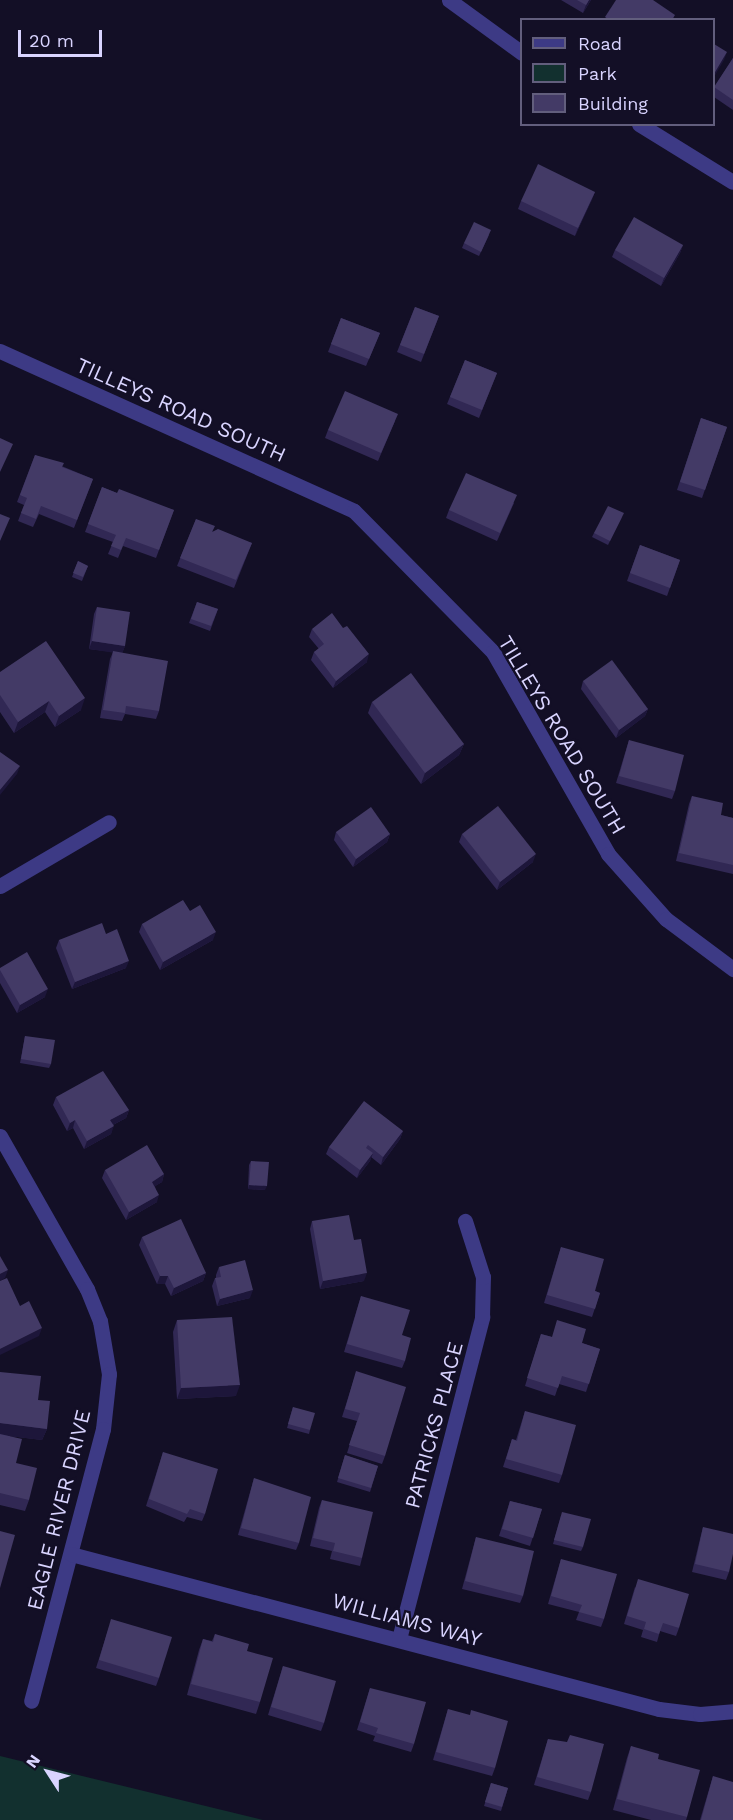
<!DOCTYPE html>
<style>
body{margin:0}
#map{position:relative;width:733px;height:1820px;overflow:hidden;background:#130f26;font-family:"Work Sans",sans-serif}
div>[style]{position:absolute}
[style*='--x']{left:calc(var(--x)*1px);top:calc(var(--y)*1px);width:calc(var(--w)*1px);rotate:calc(var(--a)*1deg)}
.green>*{inset:0;background:#12302f}
.street>*{height:15px;margin:-7.5px;padding:0 7.5px;transform-origin:7.5px;border-radius:7.5px;background:#3d3a85}
.wall>*{inset:0;background:#312854}
.shaded-wall>*{inset:0;background:#1d163a}
.building>*{inset:0;background:#433a66}
span{translate:-50% -50%;white-space:nowrap;text-align:center;line-height:1.15;-webkit-text-stroke:4.5px #130f26;paint-order:stroke}
.street-label{font-size:21px;color:#d9d4ff}
.legend{position:absolute;left:520px;top:18px;width:195px;height:108px;box-sizing:border-box;background:#130f26;border:2px solid #625e7d;margin:0;padding:8px 10px;list-style:none;font-size:18px;color:#d9d4ff}
.legend li{display:flex;align-items:center;gap:12px;height:30px}
.legend b{width:30px;border:2px solid #625e7d}
.north{position:absolute;left:18px;top:1742px;width:60px;height:60px;-webkit-text-stroke:4px #130f26;paint-order:stroke;rotate:306deg;font-size:16px;font-weight:700;line-height:24px;text-align:center;color:#d9d4ff}
.north::after{content:'';display:block;margin:auto;width:21px;height:27px;background:#d9d4ff;clip-path:polygon(50% 0,100% 100%,50% 72%,0 100%)}
.scale{position:absolute;left:18px;top:30px;width:84px;height:27px;box-sizing:border-box;border:3px solid #d9d4ff;border-top:0;padding-left:8px;font-size:18px;line-height:21px;white-space:nowrap;color:#d9d4ff;-webkit-text-stroke:4px #130f26;paint-order:stroke}
</style>
<div id="map">
<div class="green">
<div style="clip-path:polygon(0 1756px,263px 1820px,0 1820px)"></div>
</div>
<div class="street">
<div style="--x:449;--y:0;--w:90;--a:36"></div>
<div style="--x:639;--y:124;--w:110;--a:31.7"></div>
<div style="--x:0;--y:351;--w:388;--a:24.3"></div>
<div style="--x:354;--y:511;--w:198;--a:45.4"></div>
<div style="--x:493;--y:652;--w:232;--a:60.3"></div>
<div style="--x:608;--y:854;--w:87;--a:48.3"></div>
<div style="--x:666;--y:919;--w:84;--a:36.7"></div>
<div style="--x:0;--y:886;--w:126;--a:-30.4"></div>
<div style="--x:0;--y:1136;--w:176;--a:60.4"></div>
<div style="--x:87;--y:1289;--w:35;--a:68"></div>
<div style="--x:100;--y:1321;--w:54;--a:80.4"></div>
<div style="--x:109;--y:1374;--w:55;--a:96.2"></div>
<div style="--x:103;--y:1429;--w:281;--a:104.8"></div>
<div style="--x:71;--y:1554;--w:608;--a:14.77"></div>
<div style="--x:659;--y:1709;--w:41;--a:7"></div>
<div style="--x:700;--y:1714;--w:33;--a:-5"></div>
<div style="--x:399;--y:1639;--w:333;--a:-75.5"></div>
<div style="--x:482;--y:1317;--w:40;--a:-88.6"></div>
<div style="--x:483;--y:1277;--w:59;--a:-107.8"></div>
</div>
<div class="wall">
<div style="clip-path:polygon(561px 0,591px 0,583px 13px)"></div>
<div style="clip-path:polygon(733px 58px,733px 110px,714px 97px,714px 88px)"></div>
<div style="clip-path:polygon(595px 192px,575px 236px,518px 209px,521px 201px)"></div>
<div style="clip-path:polygon(489px 235px,479px 256px,462px 248px,464px 243px)"></div>
<div style="clip-path:polygon(683px 245px,680px 253px,661px 286px,612px 257px,615px 250px)"></div>
<div style="clip-path:polygon(415px 307px,439px 316px,421px 362px,397px 352px)"></div>
<div style="clip-path:polygon(341px 318px,380px 333px,366px 366px,328px 352px)"></div>
<div style="clip-path:polygon(465px 360px,497px 373px,479px 418px,447px 404px)"></div>
<div style="clip-path:polygon(701px 418px,727px 427px,702px 498px,677px 490px)"></div>
<div style="clip-path:polygon(395px 421px,378px 461px,325px 438px,328px 430px)"></div>
<div style="clip-path:polygon(35px 455px,93px 479px,74px 528px,39px 514px,33px 527px,18px 521px,24px 505px,17px 502px)"></div>
<div style="clip-path:polygon(102px 487px,117px 493px,174px 510px,156px 558px,123px 546px,118px 558px,108px 554px,113px 542px,85px 532px)"></div>
<div style="clip-path:polygon(514px 503px,497px 541px,446px 518px,449px 510px)"></div>
<div style="clip-path:polygon(622px 517px,608px 545px,592px 537px,594px 533px)"></div>
<div style="clip-path:polygon(196px 519px,213px 532px,252px 543px,234px 588px,177px 566px)"></div>
<div style="clip-path:polygon(640px 545px,680px 560px,667px 596px,627px 581px)"></div>
<div style="clip-path:polygon(78px 561px,88px 566px,82px 581px,72px 577px)"></div>
<div style="clip-path:polygon(197px 602px,218px 609px,210px 631px,189px 623px)"></div>
<div style="clip-path:polygon(97px 607px,125px 646px,122px 653px,159px 711px,156px 719px,125px 714px,122px 721px,100px 718px,110px 659px,113px 652px,89px 649px,94px 614px)"></div>
<div style="clip-path:polygon(312px 629px,367px 662px,333px 688px,311px 660px,314px 652px,319px 649px,309px 637px)"></div>
<div style="clip-path:polygon(0 672px,81px 710px,55px 727px,45px 712px,14px 733px,0 712px)"></div>
<div style="clip-path:polygon(583px 681px,648px 709px,645px 716px,616px 738px,581px 689px)"></div>
<div style="clip-path:polygon(372px 702px,464px 744px,459px 755px,421px 784px,368px 713px)"></div>
<div style="clip-path:polygon(629px 740px,675px 791px,672px 799px,616px 783px)"></div>
<div style="clip-path:polygon(692px 796px,721px 815px,733px 818px,733px 874px,676px 861px,689px 804px)"></div>
<div style="clip-path:polygon(336px 832px,390px 834px,387px 842px,353px 867px,334px 840px)"></div>
<div style="clip-path:polygon(462px 834px,533px 862px,497px 890px,459px 842px)"></div>
<div style="clip-path:polygon(190px 911px,213px 940px,160px 970px,139px 932px,142px 924px)"></div>
<div style="clip-path:polygon(106px 934px,126px 968px,72px 989px,56px 948px,59px 940px)"></div>
<div style="clip-path:polygon(0 968px,45px 997px,17px 1013px,0 983px)"></div>
<div style="clip-path:polygon(25px 1036px,51px 1064px,49px 1068px,20px 1063px)"></div>
<div style="clip-path:polygon(56px 1097px,129px 1110px,126px 1118px,113px 1125px,111px 1134px,84px 1149px,73px 1128px,67px 1131px,53px 1105px)"></div>
<div style="clip-path:polygon(403px 1131px,400px 1139px,381px 1165px,371px 1157px,370px 1161px,357px 1178px,326px 1154px,329px 1147px)"></div>
<div style="clip-path:polygon(251px 1161px,265px 1190px,248px 1189px,249px 1165px)"></div>
<div style="clip-path:polygon(105px 1170px,164px 1174px,162px 1182px,155px 1186px,157px 1202px,126px 1220px,102px 1178px)"></div>
<div style="clip-path:polygon(312px 1221px,354px 1240px,364px 1281px,320px 1289px,310px 1229px)"></div>
<div style="clip-path:polygon(142px 1237px,206px 1273px,203px 1281px,171px 1296px,165px 1284px,157px 1284px,139px 1245px)"></div>
<div style="clip-path:polygon(561px 1247px,595px 1291px,600px 1293px,592px 1317px,544px 1303px)"></div>
<div style="clip-path:polygon(219px 1267px,250px 1298px,217px 1306px,212px 1286px,215px 1278px,216px 1278px,216px 1275px)"></div>
<div style="clip-path:polygon(361px 1296px,402px 1335px,405px 1361px,402px 1368px,344px 1352px)"></div>
<div style="clip-path:polygon(177px 1320px,236px 1396px,177px 1399px,173px 1332px)"></div>
<div style="clip-path:polygon(541px 1334px,552px 1337px,582px 1343px,600px 1349px,586px 1392px,559px 1384px,555px 1396px,525px 1386px)"></div>
<div style="clip-path:polygon(0 1372px,38px 1400px,47px 1429px,42px 1440px,10px 1436px,16px 1463px,29px 1500px,25px 1511px,0 1505px)"></div>
<div style="clip-path:polygon(354px 1379px,385px 1456px,382px 1464px,347px 1453px,357px 1421px,342px 1417px)"></div>
<div style="clip-path:polygon(293px 1407px,310px 1430px,309px 1434px,287px 1428px)"></div>
<div style="clip-path:polygon(525px 1411px,562px 1475px,559px 1483px,503px 1467px,512px 1439px,516px 1440px)"></div>
<div style="clip-path:polygon(163px 1452px,205px 1514px,202px 1521px,187px 1517px,184px 1522px,146px 1506px)"></div>
<div style="clip-path:polygon(345px 1455px,378px 1466px,370px 1492px,337px 1482px)"></div>
<div style="clip-path:polygon(254px 1478px,299px 1543px,296px 1550px,238px 1535px)"></div>
<div style="clip-path:polygon(322px 1500px,362px 1558px,360px 1566px,330px 1559px,332px 1551px,310px 1546px,319px 1508px)"></div>
<div style="clip-path:polygon(510px 1501px,542px 1509px,530px 1546px,499px 1536px)"></div>
<div style="clip-path:polygon(561px 1516px,583px 1547px,581px 1551px,553px 1544px)"></div>
<div style="clip-path:polygon(703px 1527px,729px 1572px,726px 1580px,692px 1572px,701px 1535px)"></div>
<div style="clip-path:polygon(476px 1537px,523px 1596px,520px 1603px,462px 1589px)"></div>
<div style="clip-path:polygon(561px 1559px,604px 1619px,601px 1627px,576px 1620px,579px 1612px,548px 1604px)"></div>
<div style="clip-path:polygon(635px 1587px,679px 1628px,676px 1636px,660px 1631px,657px 1642px,641px 1637px,643px 1630px,624px 1624px)"></div>
<div style="clip-path:polygon(109px 1627px,159px 1678px,156px 1686px,96px 1668px)"></div>
<div style="clip-path:polygon(215px 1634px,247px 1651px,260px 1702px,256px 1714px,187px 1695px,199px 1650px,203px 1639px,212px 1641px)"></div>
<div style="clip-path:polygon(283px 1666px,324px 1723px,321px 1731px,268px 1715px)"></div>
<div style="clip-path:polygon(370px 1688px,414px 1744px,411px 1752px,373px 1741px,375px 1736px,357px 1730px)"></div>
<div style="clip-path:polygon(448px 1709px,495px 1768px,492px 1776px,433px 1760px)"></div>
<div style="clip-path:polygon(548px 1739px,591px 1792px,588px 1800px,534px 1785px)"></div>
<div style="clip-path:polygon(631px 1746px,658px 1759px,687px 1817px,686px 1820px,651px 1820px,613px 1810px,627px 1758px)"></div>
<div style="clip-path:polygon(713px 1776px,733px 1820px,700px 1820px)"></div>
<div style="clip-path:polygon(491px 1783px,508px 1788px,501px 1811px,484px 1806px)"></div>
</div>
<div class="shaded-wall">
<div style="clip-path:polygon(589px 0,591px 0,583px 13px,586px 5px)"></div>
<div style="clip-path:polygon(727px 52px,724px 60px,714px 77px,714px 74px)"></div>
<div style="clip-path:polygon(595px 192px,592px 200px,575px 236px,578px 228px)"></div>
<div style="clip-path:polygon(683px 245px,680px 253px,661px 286px,664px 278px)"></div>
<div style="clip-path:polygon(92px 641px,125px 646px,122px 654px,89px 649px)"></div>
<div style="clip-path:polygon(369px 654px,367px 662px,333px 688px,336px 681px)"></div>
<div style="clip-path:polygon(85px 698px,81px 710px,55px 727px,59px 716px)"></div>
<div style="clip-path:polygon(49px 701px,45px 712px,14px 733px,18px 722px)"></div>
<div style="clip-path:polygon(648px 709px,645px 716px,616px 738px,619px 730px)"></div>
<div style="clip-path:polygon(464px 744px,459px 755px,421px 784px,425px 773px)"></div>
<div style="clip-path:polygon(20px 766px,17px 774px,0 795px,0 790px)"></div>
<div style="clip-path:polygon(390px 834px,387px 842px,353px 867px,356px 859px)"></div>
<div style="clip-path:polygon(536px 854px,533px 862px,497px 890px,500px 882px)"></div>
<div style="clip-path:polygon(216px 932px,213px 940px,160px 970px,163px 962px)"></div>
<div style="clip-path:polygon(129px 961px,126px 968px,72px 989px,75px 982px)"></div>
<div style="clip-path:polygon(48px 989px,45px 997px,17px 1013px,20px 1005px)"></div>
<div style="clip-path:polygon(129px 1110px,126px 1118px,107px 1128px,110px 1120px)"></div>
<div style="clip-path:polygon(75px 1120px,73px 1128px,67px 1131px,70px 1123px)"></div>
<div style="clip-path:polygon(114px 1126px,111px 1134px,84px 1149px,87px 1141px)"></div>
<div style="clip-path:polygon(403px 1131px,400px 1139px,381px 1165px,383px 1157px)"></div>
<div style="clip-path:polygon(373px 1153px,370px 1161px,357px 1178px,360px 1170px)"></div>
<div style="clip-path:polygon(164px 1174px,162px 1182px,149px 1190px,152px 1182px)"></div>
<div style="clip-path:polygon(249px 1185px,267px 1186px,265px 1190px,248px 1189px)"></div>
<div style="clip-path:polygon(159px 1195px,157px 1202px,126px 1220px,129px 1212px)"></div>
<div style="clip-path:polygon(8px 1270px,5px 1278px,0 1281px,0 1274px)"></div>
<div style="clip-path:polygon(206px 1273px,203px 1281px,171px 1296px,174px 1288px)"></div>
<div style="clip-path:polygon(367px 1273px,364px 1281px,320px 1289px,323px 1281px)"></div>
<div style="clip-path:polygon(160px 1276px,168px 1276px,165px 1284px,157px 1284px)"></div>
<div style="clip-path:polygon(253px 1290px,250px 1298px,217px 1306px,220px 1299px)"></div>
<div style="clip-path:polygon(42px 1328px,39px 1336px,0 1355px,0 1349px)"></div>
<div style="clip-path:polygon(240px 1385px,236px 1396px,177px 1399px,181px 1388px)"></div>
<div style="clip-path:polygon(0 1423px,47px 1429px,42px 1440px,0 1435px)"></div>
</div>
<div class="building">
<div style="clip-path:polygon(577px 0,589px 0,586px 5px)"></div>
<div style="clip-path:polygon(616px 0,653px 0,675px 15px,672px 20px,609px 20px,605px 17px)"></div>
<div style="clip-path:polygon(714px 44px,727px 52px,714px 74px)"></div>
<div style="clip-path:polygon(733px 58px,733px 100px,714px 87px)"></div>
<div style="clip-path:polygon(538px 164px,595px 192px,578px 228px,521px 201px)"></div>
<div style="clip-path:polygon(634px 217px,683px 245px,664px 278px,615px 250px)"></div>
<div style="clip-path:polygon(474px 222px,491px 230px,481px 252px,464px 243px)"></div>
<div style="clip-path:polygon(415px 307px,439px 316px,424px 354px,400px 345px)"></div>
<div style="clip-path:polygon(341px 318px,380px 333px,369px 359px,331px 344px)"></div>
<div style="clip-path:polygon(465px 360px,497px 373px,482px 410px,450px 397px)"></div>
<div style="clip-path:polygon(345px 391px,398px 414px,381px 453px,328px 430px)"></div>
<div style="clip-path:polygon(701px 418px,727px 427px,705px 490px,680px 482px)"></div>
<div style="clip-path:polygon(0 438px,13px 444px,0 472px)"></div>
<div style="clip-path:polygon(35px 455px,64px 463px,62px 467px,93px 479px,77px 520px,41px 506px,36px 519px,21px 513px,27px 498px,20px 495px)"></div>
<div style="clip-path:polygon(466px 473px,517px 495px,500px 533px,449px 510px)"></div>
<div style="clip-path:polygon(102px 487px,117px 493px,119px 489px,174px 510px,159px 550px,126px 538px,121px 550px,111px 546px,116px 535px,88px 524px)"></div>
<div style="clip-path:polygon(608px 506px,624px 513px,610px 541px,594px 533px)"></div>
<div style="clip-path:polygon(0 514px,10px 518px,0 541px)"></div>
<div style="clip-path:polygon(196px 519px,215px 526px,212px 532px,218px 529px,252px 543px,236px 580px,180px 558px)"></div>
<div style="clip-path:polygon(640px 545px,680px 560px,670px 588px,630px 573px)"></div>
<div style="clip-path:polygon(78px 561px,88px 566px,83px 577px,73px 573px)"></div>
<div style="clip-path:polygon(197px 602px,218px 609px,211px 626px,191px 619px)"></div>
<div style="clip-path:polygon(97px 607px,130px 612px,125px 646px,92px 641px)"></div>
<div style="clip-path:polygon(332px 613px,343px 628px,347px 626px,369px 654px,336px 681px,314px 652px,324px 644px,312px 629px)"></div>
<div style="clip-path:polygon(46px 641px,85px 698px,59px 716px,49px 701px,18px 722px,0 695px,0 672px)"></div>
<div style="clip-path:polygon(113px 651px,168px 661px,159px 711px,126px 706px,125px 713px,103px 710px)"></div>
<div style="clip-path:polygon(612px 660px,648px 709px,619px 730px,583px 681px)"></div>
<div style="clip-path:polygon(411px 673px,464px 744px,425px 773px,372px 702px)"></div>
<div style="clip-path:polygon(629px 740px,684px 755px,675px 791px,619px 776px)"></div>
<div style="clip-path:polygon(0 752px,20px 766px,0 790px)"></div>
<div style="clip-path:polygon(692px 796px,723px 803px,721px 815px,733px 818px,733px 865px,679px 853px)"></div>
<div style="clip-path:polygon(498px 806px,536px 854px,500px 882px,462px 834px)"></div>
<div style="clip-path:polygon(371px 807px,390px 834px,356px 859px,336px 832px)"></div>
<div style="clip-path:polygon(183px 900px,190px 911px,200px 905px,216px 932px,163px 962px,142px 924px)"></div>
<div style="clip-path:polygon(102px 923px,106px 934px,117px 929px,129px 961px,75px 982px,59px 940px)"></div>
<div style="clip-path:polygon(27px 952px,48px 989px,20px 1005px,0 970px,0 968px)"></div>
<div style="clip-path:polygon(25px 1036px,55px 1040px,51px 1064px,21px 1059px)"></div>
<div style="clip-path:polygon(103px 1071px,129px 1110px,110px 1120px,114px 1126px,87px 1141px,75px 1120px,70px 1123px,56px 1097px)"></div>
<div style="clip-path:polygon(364px 1101px,403px 1131px,383px 1157px,368px 1145px,366px 1148px,373px 1153px,360px 1170px,329px 1147px)"></div>
<div style="clip-path:polygon(147px 1145px,164px 1174px,152px 1182px,159px 1195px,129px 1212px,105px 1170px)"></div>
<div style="clip-path:polygon(251px 1161px,269px 1162px,267px 1186px,249px 1185px)"></div>
<div style="clip-path:polygon(349px 1215px,354px 1240px,361px 1239px,367px 1273px,323px 1281px,312px 1221px)"></div>
<div style="clip-path:polygon(181px 1219px,206px 1273px,174px 1288px,168px 1276px,160px 1276px,142px 1237px)"></div>
<div style="clip-path:polygon(561px 1247px,604px 1259px,595px 1291px,600px 1293px,595px 1309px,547px 1295px)"></div>
<div style="clip-path:polygon(0 1256px,8px 1270px,0 1274px)"></div>
<div style="clip-path:polygon(245px 1260px,253px 1290px,220px 1299px,215px 1278px,221px 1277px,219px 1267px)"></div>
<div style="clip-path:polygon(7px 1278px,20px 1306px,29px 1301px,42px 1328px,0 1349px,0 1281px)"></div>
<div style="clip-path:polygon(361px 1296px,410px 1310px,402px 1335px,411px 1338px,405px 1361px,347px 1344px)"></div>
<div style="clip-path:polygon(232px 1317px,240px 1385px,181px 1388px,177px 1320px)"></div>
<div style="clip-path:polygon(557px 1320px,586px 1329px,582px 1343px,600px 1349px,589px 1384px,562px 1376px,558px 1388px,527px 1378px,541px 1334px,552px 1337px)"></div>
<div style="clip-path:polygon(356px 1371px,406px 1387px,385px 1456px,349px 1445px,360px 1413px,345px 1409px)"></div>
<div style="clip-path:polygon(0 1372px,41px 1376px,38px 1400px,50px 1401px,47px 1429px,0 1423px)"></div>
<div style="clip-path:polygon(293px 1407px,315px 1413px,310px 1430px,288px 1424px)"></div>
<div style="clip-path:polygon(525px 1411px,576px 1425px,562px 1475px,506px 1459px,512px 1439px,517px 1441px)"></div>
<div style="clip-path:polygon(0 1434px,22px 1439px,16px 1463px,37px 1468px,29px 1500px,0 1493px)"></div>
<div style="clip-path:polygon(163px 1452px,218px 1469px,205px 1514px,190px 1509px,187px 1514px,149px 1499px)"></div>
<div style="clip-path:polygon(345px 1455px,378px 1466px,371px 1488px,338px 1478px)"></div>
<div style="clip-path:polygon(254px 1478px,311px 1497px,299px 1543px,241px 1528px)"></div>
<div style="clip-path:polygon(322px 1500px,373px 1512px,362px 1558px,333px 1551px,335px 1543px,313px 1538px)"></div>
<div style="clip-path:polygon(510px 1501px,542px 1509px,533px 1538px,502px 1529px)"></div>
<div style="clip-path:polygon(562px 1512px,591px 1519px,583px 1547px,554px 1540px)"></div>
<div style="clip-path:polygon(703px 1527px,733px 1534px,733px 1554px,729px 1572px,695px 1564px)"></div>
<div style="clip-path:polygon(0 1531px,15px 1535px,0 1588px)"></div>
<div style="clip-path:polygon(476px 1537px,534px 1551px,523px 1596px,465px 1581px)"></div>
<div style="clip-path:polygon(561px 1559px,617px 1574px,604px 1619px,579px 1612px,582px 1605px,551px 1596px)"></div>
<div style="clip-path:polygon(638px 1579px,689px 1594px,679px 1628px,663px 1623px,659px 1634px,644px 1629px,646px 1622px,627px 1616px)"></div>
<div style="clip-path:polygon(111px 1619px,172px 1637px,159px 1678px,99px 1660px)"></div>
<div style="clip-path:polygon(215px 1634px,249px 1644px,247px 1651px,273px 1658px,260px 1702px,191px 1684px,203px 1639px,213px 1642px)"></div>
<div style="clip-path:polygon(283px 1666px,336px 1681px,324px 1723px,271px 1707px)"></div>
<div style="clip-path:polygon(370px 1688px,426px 1702px,414px 1744px,376px 1733px,378px 1728px,360px 1722px)"></div>
<div style="clip-path:polygon(448px 1709px,470px 1715px,471px 1710px,508px 1721px,495px 1768px,436px 1752px)"></div>
<div style="clip-path:polygon(570px 1735px,604px 1744px,591px 1792px,537px 1777px,548px 1739px,567px 1742px)"></div>
<div style="clip-path:polygon(631px 1746px,659px 1754px,658px 1759px,700px 1770px,687px 1817px,617px 1799px)"></div>
<div style="clip-path:polygon(713px 1776px,733px 1782px,733px 1820px,701px 1820px)"></div>
<div style="clip-path:polygon(491px 1783px,508px 1788px,502px 1807px,485px 1802px)"></div>
</div>
<div class="street-label">
<span style="left:181px;top:410px;rotate:24deg">TILLEYS ROAD SOUTH</span>
<span style="left:562px;top:735px;rotate:59deg">TILLEYS ROAD SOUTH</span>
<span style="left:434px;top:1425px;rotate:-75deg">PATRICKS PLACE</span>
<span style="left:59px;top:1510px;rotate:-76deg">EAGLE RIVER DRIVE</span>
<span style="left:407px;top:1620px;rotate:15deg">WILLIAMS WAY</span>
</div>
<ul class="legend">
<li><b style="height:8px;background:#3d3a85"></b>Road</li>
<li><b style="height:16px;background:#12302f"></b>Park</li>
<li><b style="height:16px;background:#433a66"></b>Building</li>
</ul>
<div class="north">N</div>
<div class="scale">20 m</div>
</div>
